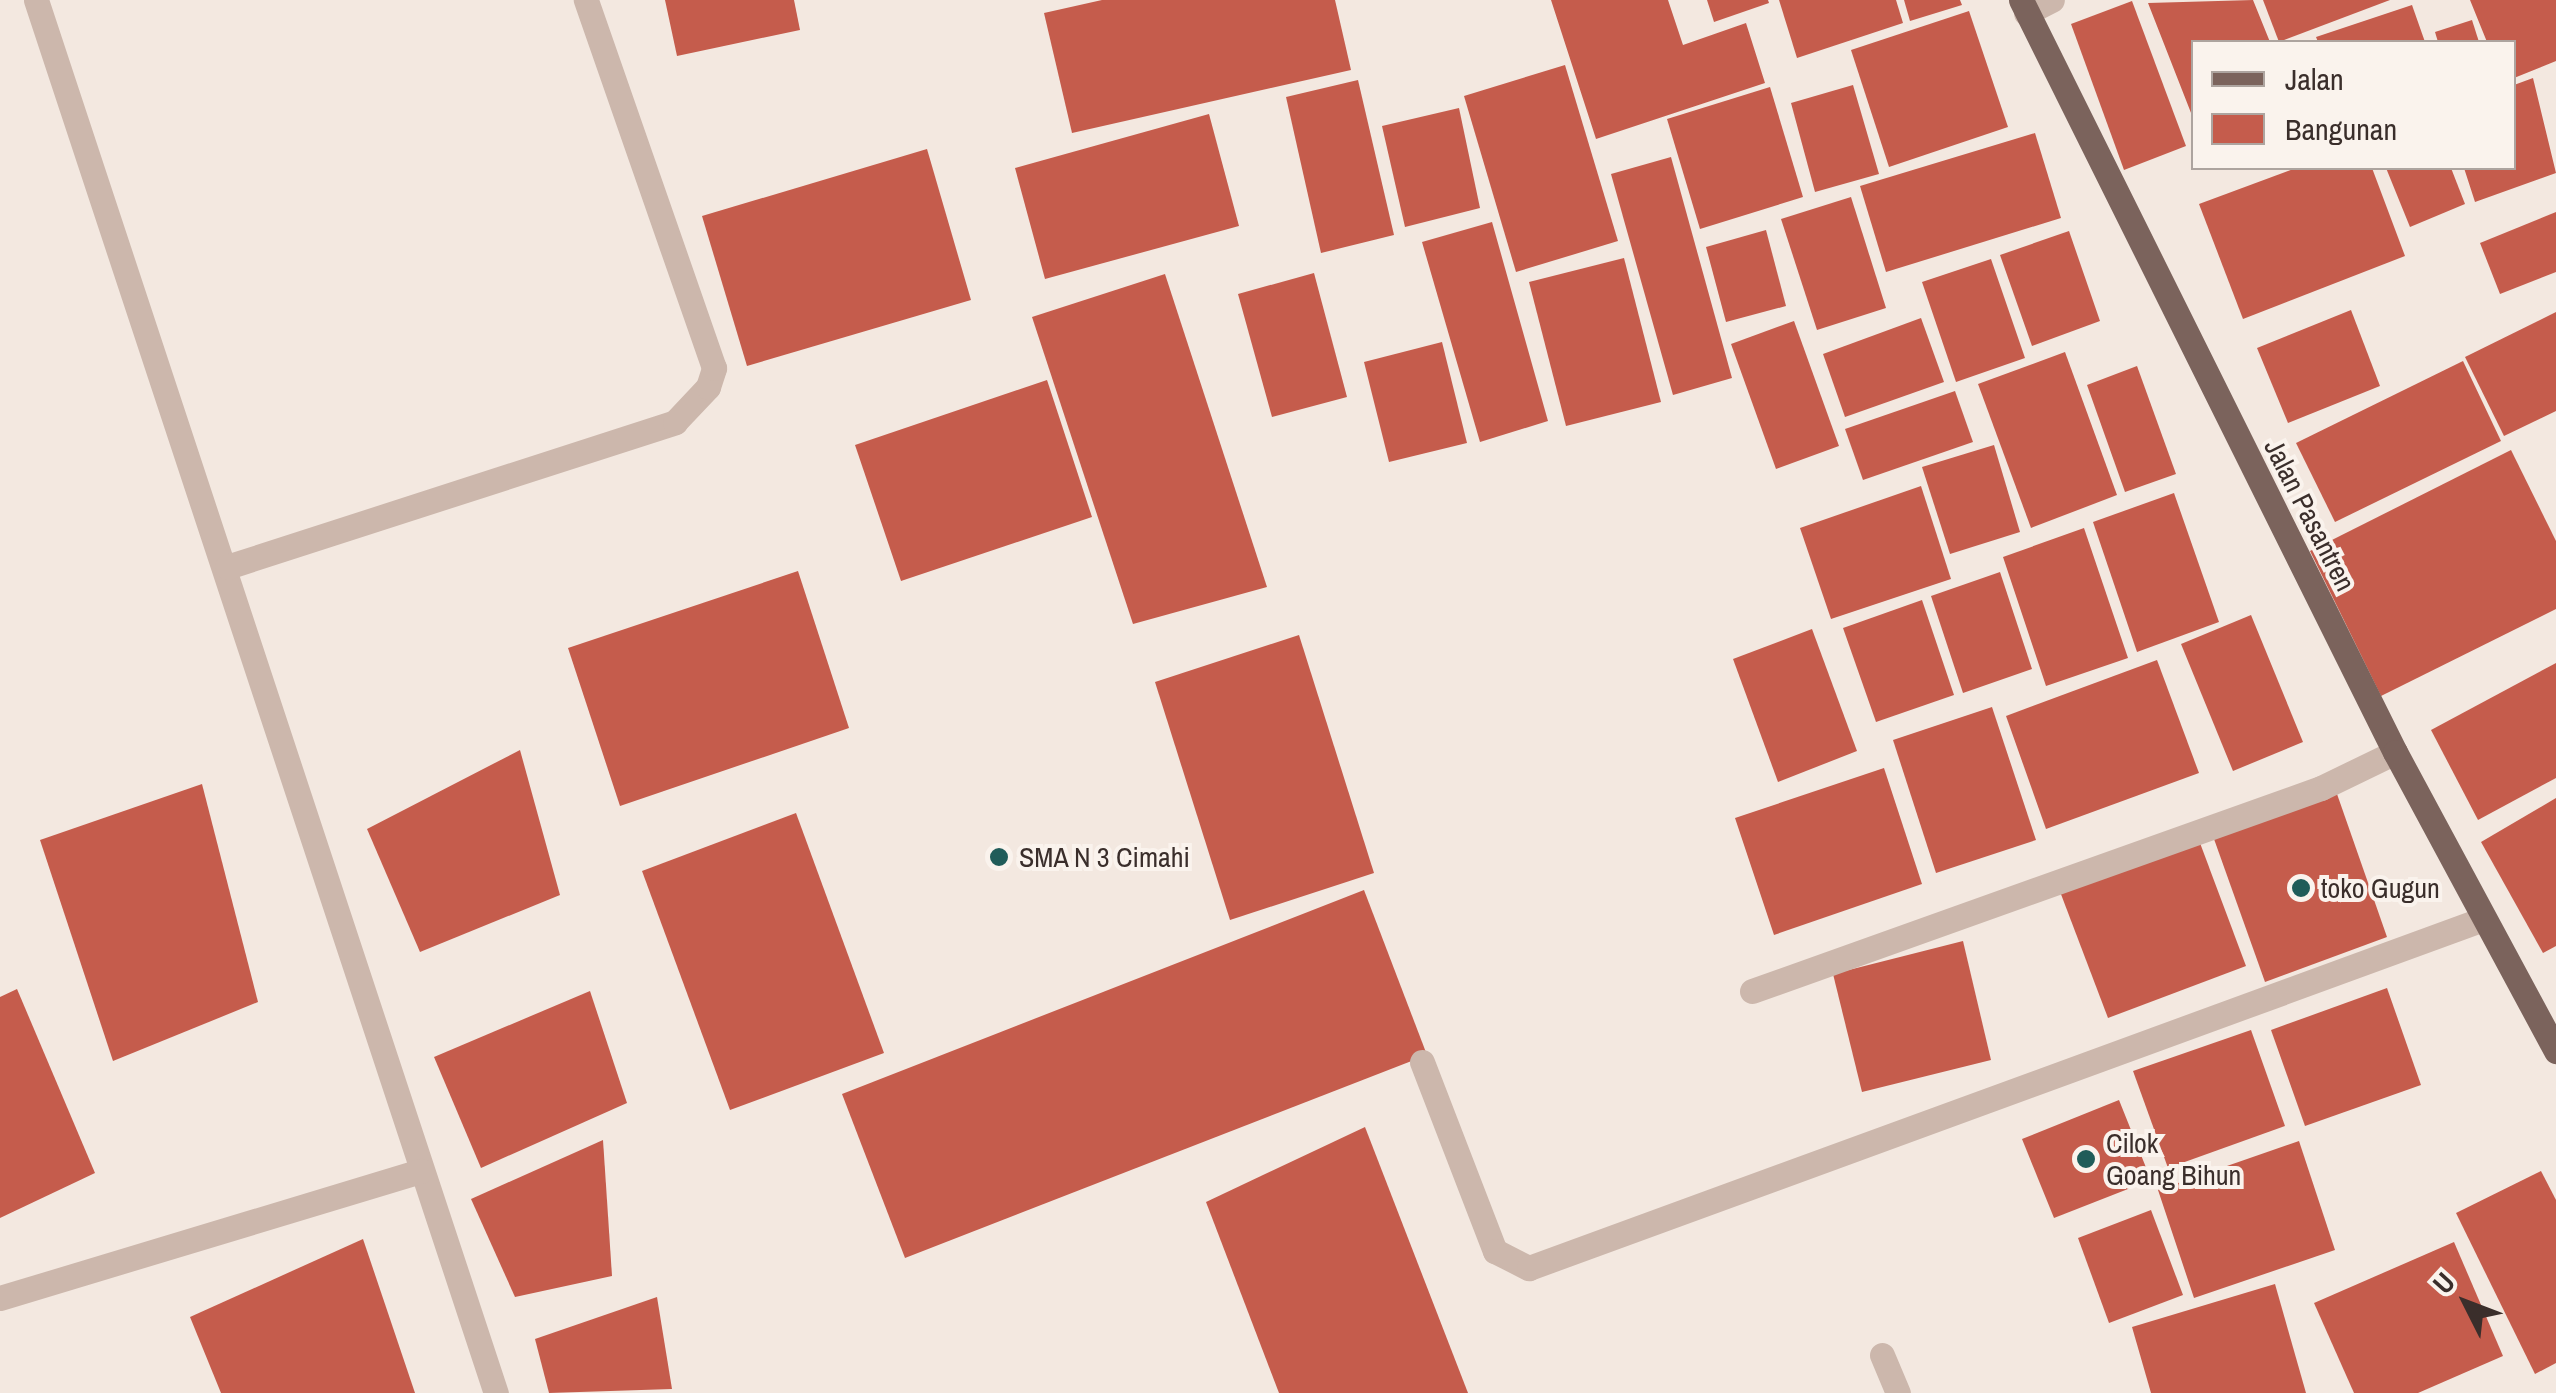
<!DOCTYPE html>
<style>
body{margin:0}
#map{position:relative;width:2556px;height:1393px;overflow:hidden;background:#f3e8e0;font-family:"Archivo Narrow",sans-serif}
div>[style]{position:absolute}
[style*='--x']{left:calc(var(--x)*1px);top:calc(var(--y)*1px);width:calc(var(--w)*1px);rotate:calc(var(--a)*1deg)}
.building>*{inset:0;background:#c55c4c}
.minor>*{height:25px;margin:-12.5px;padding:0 12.5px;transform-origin:12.5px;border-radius:12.5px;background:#ccb7ac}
.major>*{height:25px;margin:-12.5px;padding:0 12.5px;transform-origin:12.5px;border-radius:12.5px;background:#7b635c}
.dots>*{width:28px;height:28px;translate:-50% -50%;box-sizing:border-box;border:5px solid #faf3ed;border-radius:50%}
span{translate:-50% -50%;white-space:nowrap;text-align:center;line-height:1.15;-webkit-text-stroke:8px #faf3ed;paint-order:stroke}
.street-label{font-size:28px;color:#3a2e2b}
.poi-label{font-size:28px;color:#3a2e2b}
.left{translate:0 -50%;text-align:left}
.legend{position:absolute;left:2191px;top:40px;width:325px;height:130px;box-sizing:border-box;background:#faf3ed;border:2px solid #ada49f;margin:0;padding:12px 18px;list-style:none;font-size:30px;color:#3a2e2b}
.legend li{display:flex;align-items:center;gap:20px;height:50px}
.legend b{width:50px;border:2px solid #ada49f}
.north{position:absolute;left:2416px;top:1253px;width:100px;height:100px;-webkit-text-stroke:8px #faf3ed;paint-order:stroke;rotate:312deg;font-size:28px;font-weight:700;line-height:40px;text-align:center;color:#3a2e2b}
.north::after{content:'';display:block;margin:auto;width:35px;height:45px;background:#3a2e2b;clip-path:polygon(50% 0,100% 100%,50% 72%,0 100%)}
</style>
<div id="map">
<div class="building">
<div style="clip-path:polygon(665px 0,794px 0,800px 30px,677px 56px)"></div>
<div style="clip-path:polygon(1102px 0,1335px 0,1351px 70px,1072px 133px,1044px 13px)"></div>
<div style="clip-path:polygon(1551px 0,1668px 0,1683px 45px,1746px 23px,1765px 83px,1596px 139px)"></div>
<div style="clip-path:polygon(1707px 0,1768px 0,1769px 3px,1714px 22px)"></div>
<div style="clip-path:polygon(1779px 0,1896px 0,1903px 23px,1797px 58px)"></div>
<div style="clip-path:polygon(1904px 0,1960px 0,1962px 5px,1910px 21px)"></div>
<div style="clip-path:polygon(2253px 0,2270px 42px,2194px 42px,2193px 118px,2148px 3px)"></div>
<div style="clip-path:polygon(2263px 0,2390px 0,2279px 42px)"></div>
<div style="clip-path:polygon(2470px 0,2556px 0,2556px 61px,2514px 78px,2514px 42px,2487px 42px)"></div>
<div style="clip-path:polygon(2132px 1px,2186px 146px,2124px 170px,2071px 24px)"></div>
<div style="clip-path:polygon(2412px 5px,2425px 42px,2318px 42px,2316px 37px)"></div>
<div style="clip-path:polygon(1969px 11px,2008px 127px,1889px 167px,1851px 50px)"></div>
<div style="clip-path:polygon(2472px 20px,2479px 42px,2438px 42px,2435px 32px)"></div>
<div style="clip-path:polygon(1565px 65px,1618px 241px,1516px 272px,1464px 96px)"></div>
<div style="clip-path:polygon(2533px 78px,2556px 173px,2475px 202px,2464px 168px,2514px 168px,2514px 85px)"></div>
<div style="clip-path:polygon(1358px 80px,1394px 235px,1321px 253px,1286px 97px)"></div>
<div style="clip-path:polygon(1853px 85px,1879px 174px,1815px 192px,1791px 103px)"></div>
<div style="clip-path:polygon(1770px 87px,1803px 197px,1700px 229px,1667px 119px)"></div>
<div style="clip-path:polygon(1459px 108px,1480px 208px,1405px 227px,1382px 126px)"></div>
<div style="clip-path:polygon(1209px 114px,1239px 226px,1045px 279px,1015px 168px)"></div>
<div style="clip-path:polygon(2035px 133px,2061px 218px,1886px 272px,1860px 186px)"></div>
<div style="clip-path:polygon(927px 149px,971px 300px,747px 366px,702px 216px)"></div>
<div style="clip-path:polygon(1671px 157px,1732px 378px,1673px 395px,1611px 174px)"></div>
<div style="clip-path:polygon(2296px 168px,2372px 168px,2405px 256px,2243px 319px,2199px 204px)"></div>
<div style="clip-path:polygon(2386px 168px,2451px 168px,2465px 204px,2410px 227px)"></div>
<div style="clip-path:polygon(1851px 197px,1886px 308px,1817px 330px,1781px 219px)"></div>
<div style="clip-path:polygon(2556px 212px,2556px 272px,2500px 294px,2480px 243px)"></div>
<div style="clip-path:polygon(1492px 222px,1548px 421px,1480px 442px,1422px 242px)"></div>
<div style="clip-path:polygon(1766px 230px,1786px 306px,1726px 322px,1706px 247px)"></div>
<div style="clip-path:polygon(2069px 231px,2100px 321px,2032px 346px,2000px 255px)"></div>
<div style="clip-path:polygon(1624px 258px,1661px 402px,1566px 426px,1529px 282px)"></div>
<div style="clip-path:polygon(1991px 259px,2025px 358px,1956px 382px,1922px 282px)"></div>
<div style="clip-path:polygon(1314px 273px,1347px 397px,1272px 417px,1238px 294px)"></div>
<div style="clip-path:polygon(1165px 274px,1267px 587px,1133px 624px,1032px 317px)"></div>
<div style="clip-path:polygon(2351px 310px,2380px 386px,2288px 423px,2257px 348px)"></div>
<div style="clip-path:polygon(2556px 312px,2556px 411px,2504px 436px,2465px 357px)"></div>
<div style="clip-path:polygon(1921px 318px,1944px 382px,1845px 417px,1823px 354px)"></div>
<div style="clip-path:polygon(1794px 321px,1839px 446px,1776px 469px,1731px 344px)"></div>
<div style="clip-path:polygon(1442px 342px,1467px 443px,1389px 462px,1364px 362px)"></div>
<div style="clip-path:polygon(2065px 352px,2117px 495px,2031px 528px,1978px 384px)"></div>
<div style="clip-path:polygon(2463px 361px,2501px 441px,2335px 522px,2296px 443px)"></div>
<div style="clip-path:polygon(2137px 366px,2176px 474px,2125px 492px,2087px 385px)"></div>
<div style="clip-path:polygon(1047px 380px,1092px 517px,901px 581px,855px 445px)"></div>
<div style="clip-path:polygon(1955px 391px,1973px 442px,1863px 480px,1845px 429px)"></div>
<div style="clip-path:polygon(1994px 445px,2020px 532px,1950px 554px,1922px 467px)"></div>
<div style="clip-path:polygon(2511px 450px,2556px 541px,2556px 609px,2381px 696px,2310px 551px)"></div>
<div style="clip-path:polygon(1921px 486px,1951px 579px,1831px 619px,1800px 528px)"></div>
<div style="clip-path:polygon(2174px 493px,2219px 622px,2137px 652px,2093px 522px)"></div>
<div style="clip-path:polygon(2084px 528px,2128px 658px,2046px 686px,2003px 557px)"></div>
<div style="clip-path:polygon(798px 571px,849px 728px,620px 806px,568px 648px)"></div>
<div style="clip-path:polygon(2000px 572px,2032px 669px,1963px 693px,1931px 596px)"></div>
<div style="clip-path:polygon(1922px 600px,1954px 695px,1876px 722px,1843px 628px)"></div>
<div style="clip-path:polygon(2251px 615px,2303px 742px,2233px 771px,2181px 644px)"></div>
<div style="clip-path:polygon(1812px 629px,1857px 751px,1778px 782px,1733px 659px)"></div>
<div style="clip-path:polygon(1299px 635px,1374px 873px,1230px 920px,1155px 682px)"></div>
<div style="clip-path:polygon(2157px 660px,2199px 773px,2046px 829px,2006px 716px)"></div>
<div style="clip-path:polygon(2556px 663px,2556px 778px,2478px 820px,2431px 730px)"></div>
<div style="clip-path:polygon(1992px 707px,2036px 840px,1936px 873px,1893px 740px)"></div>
<div style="clip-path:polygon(520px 750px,560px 895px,420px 952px,367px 829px)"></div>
<div style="clip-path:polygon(1884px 768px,1922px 884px,1774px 935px,1735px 818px)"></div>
<div style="clip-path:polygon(202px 784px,258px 1002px,113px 1061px,40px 840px)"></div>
<div style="clip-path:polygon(2337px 794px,2387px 937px,2265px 982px,2214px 839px)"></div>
<div style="clip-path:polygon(2556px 798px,2556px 946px,2543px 953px,2481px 842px)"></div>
<div style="clip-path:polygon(796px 813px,884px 1053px,730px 1110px,642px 871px)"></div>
<div style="clip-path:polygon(2197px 835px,2246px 966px,2108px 1018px,2059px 889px)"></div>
<div style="clip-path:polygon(1364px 890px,1427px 1055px,905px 1258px,842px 1094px)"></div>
<div style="clip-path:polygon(1963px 941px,1991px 1060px,1862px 1092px,1833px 974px)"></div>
<div style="clip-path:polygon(2387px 988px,2421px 1085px,2305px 1126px,2271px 1030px)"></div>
<div style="clip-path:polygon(17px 989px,95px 1173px,0 1218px,0 997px)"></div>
<div style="clip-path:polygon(590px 991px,627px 1103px,481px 1168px,434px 1057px)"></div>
<div style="clip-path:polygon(2251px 1030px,2285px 1126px,2168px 1168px,2133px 1071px)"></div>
<div style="clip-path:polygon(2119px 1100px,2151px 1180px,2054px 1218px,2022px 1139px)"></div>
<div style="clip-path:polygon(1365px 1127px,1468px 1393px,1279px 1393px,1206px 1202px)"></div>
<div style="clip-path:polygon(603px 1140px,612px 1276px,515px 1297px,471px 1199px)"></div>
<div style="clip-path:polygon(2299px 1141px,2335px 1250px,2194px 1298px,2158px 1190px)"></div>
<div style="clip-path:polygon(2541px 1171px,2556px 1200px,2556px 1363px,2535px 1374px,2456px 1213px)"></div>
<div style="clip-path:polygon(2151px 1210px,2183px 1295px,2109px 1323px,2078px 1238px)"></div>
<div style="clip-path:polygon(363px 1239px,415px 1393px,221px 1393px,190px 1317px)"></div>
<div style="clip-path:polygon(2454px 1242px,2503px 1356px,2418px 1393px,2354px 1393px,2314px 1303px)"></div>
<div style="clip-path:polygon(2275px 1284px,2306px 1393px,2151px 1393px,2132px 1327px)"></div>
<div style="clip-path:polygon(657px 1297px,672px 1389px,549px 1393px,535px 1339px)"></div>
</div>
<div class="minor">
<div style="--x:36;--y:0;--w:1467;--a:71.73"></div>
<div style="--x:2026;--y:13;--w:29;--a:-27"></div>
<div style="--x:227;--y:567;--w:471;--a:-17.9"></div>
<div style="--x:675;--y:422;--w:48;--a:-46.7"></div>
<div style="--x:708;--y:387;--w:20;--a:-72"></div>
<div style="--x:714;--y:368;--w:390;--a:-109.2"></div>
<div style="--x:1752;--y:991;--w:604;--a:-19.63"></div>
<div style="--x:2321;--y:788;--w:82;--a:-25.9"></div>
<div style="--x:1422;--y:1062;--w:203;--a:68.9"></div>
<div style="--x:1495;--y:1251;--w:38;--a:27"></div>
<div style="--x:1529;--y:1268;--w:1016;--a:-20.09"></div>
<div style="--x:0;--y:1298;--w:440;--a:-16.8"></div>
<div style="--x:1882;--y:1355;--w:41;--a:67.2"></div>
</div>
<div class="major">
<div style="--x:2021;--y:0;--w:840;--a:63.56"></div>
<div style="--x:2395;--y:752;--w:340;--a:61.7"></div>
</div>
<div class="dots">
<div style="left:999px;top:857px;background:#205c59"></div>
<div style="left:2301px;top:888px;background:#205c59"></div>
<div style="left:2086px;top:1159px;background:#205c59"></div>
</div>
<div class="street-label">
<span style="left:2310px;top:515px;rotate:63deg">Jalan Pasantren</span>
</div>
<div class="poi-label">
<span class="left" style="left:1019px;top:857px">SMA N 3 Cimahi</span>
<span class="left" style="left:2321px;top:888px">toko Gugun</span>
<span class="left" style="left:2106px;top:1159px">Cilok<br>Goang Bihun</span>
</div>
<ul class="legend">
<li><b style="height:12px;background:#7b635c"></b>Jalan</li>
<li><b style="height:28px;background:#c55c4c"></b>Bangunan</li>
</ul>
<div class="north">U</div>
</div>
